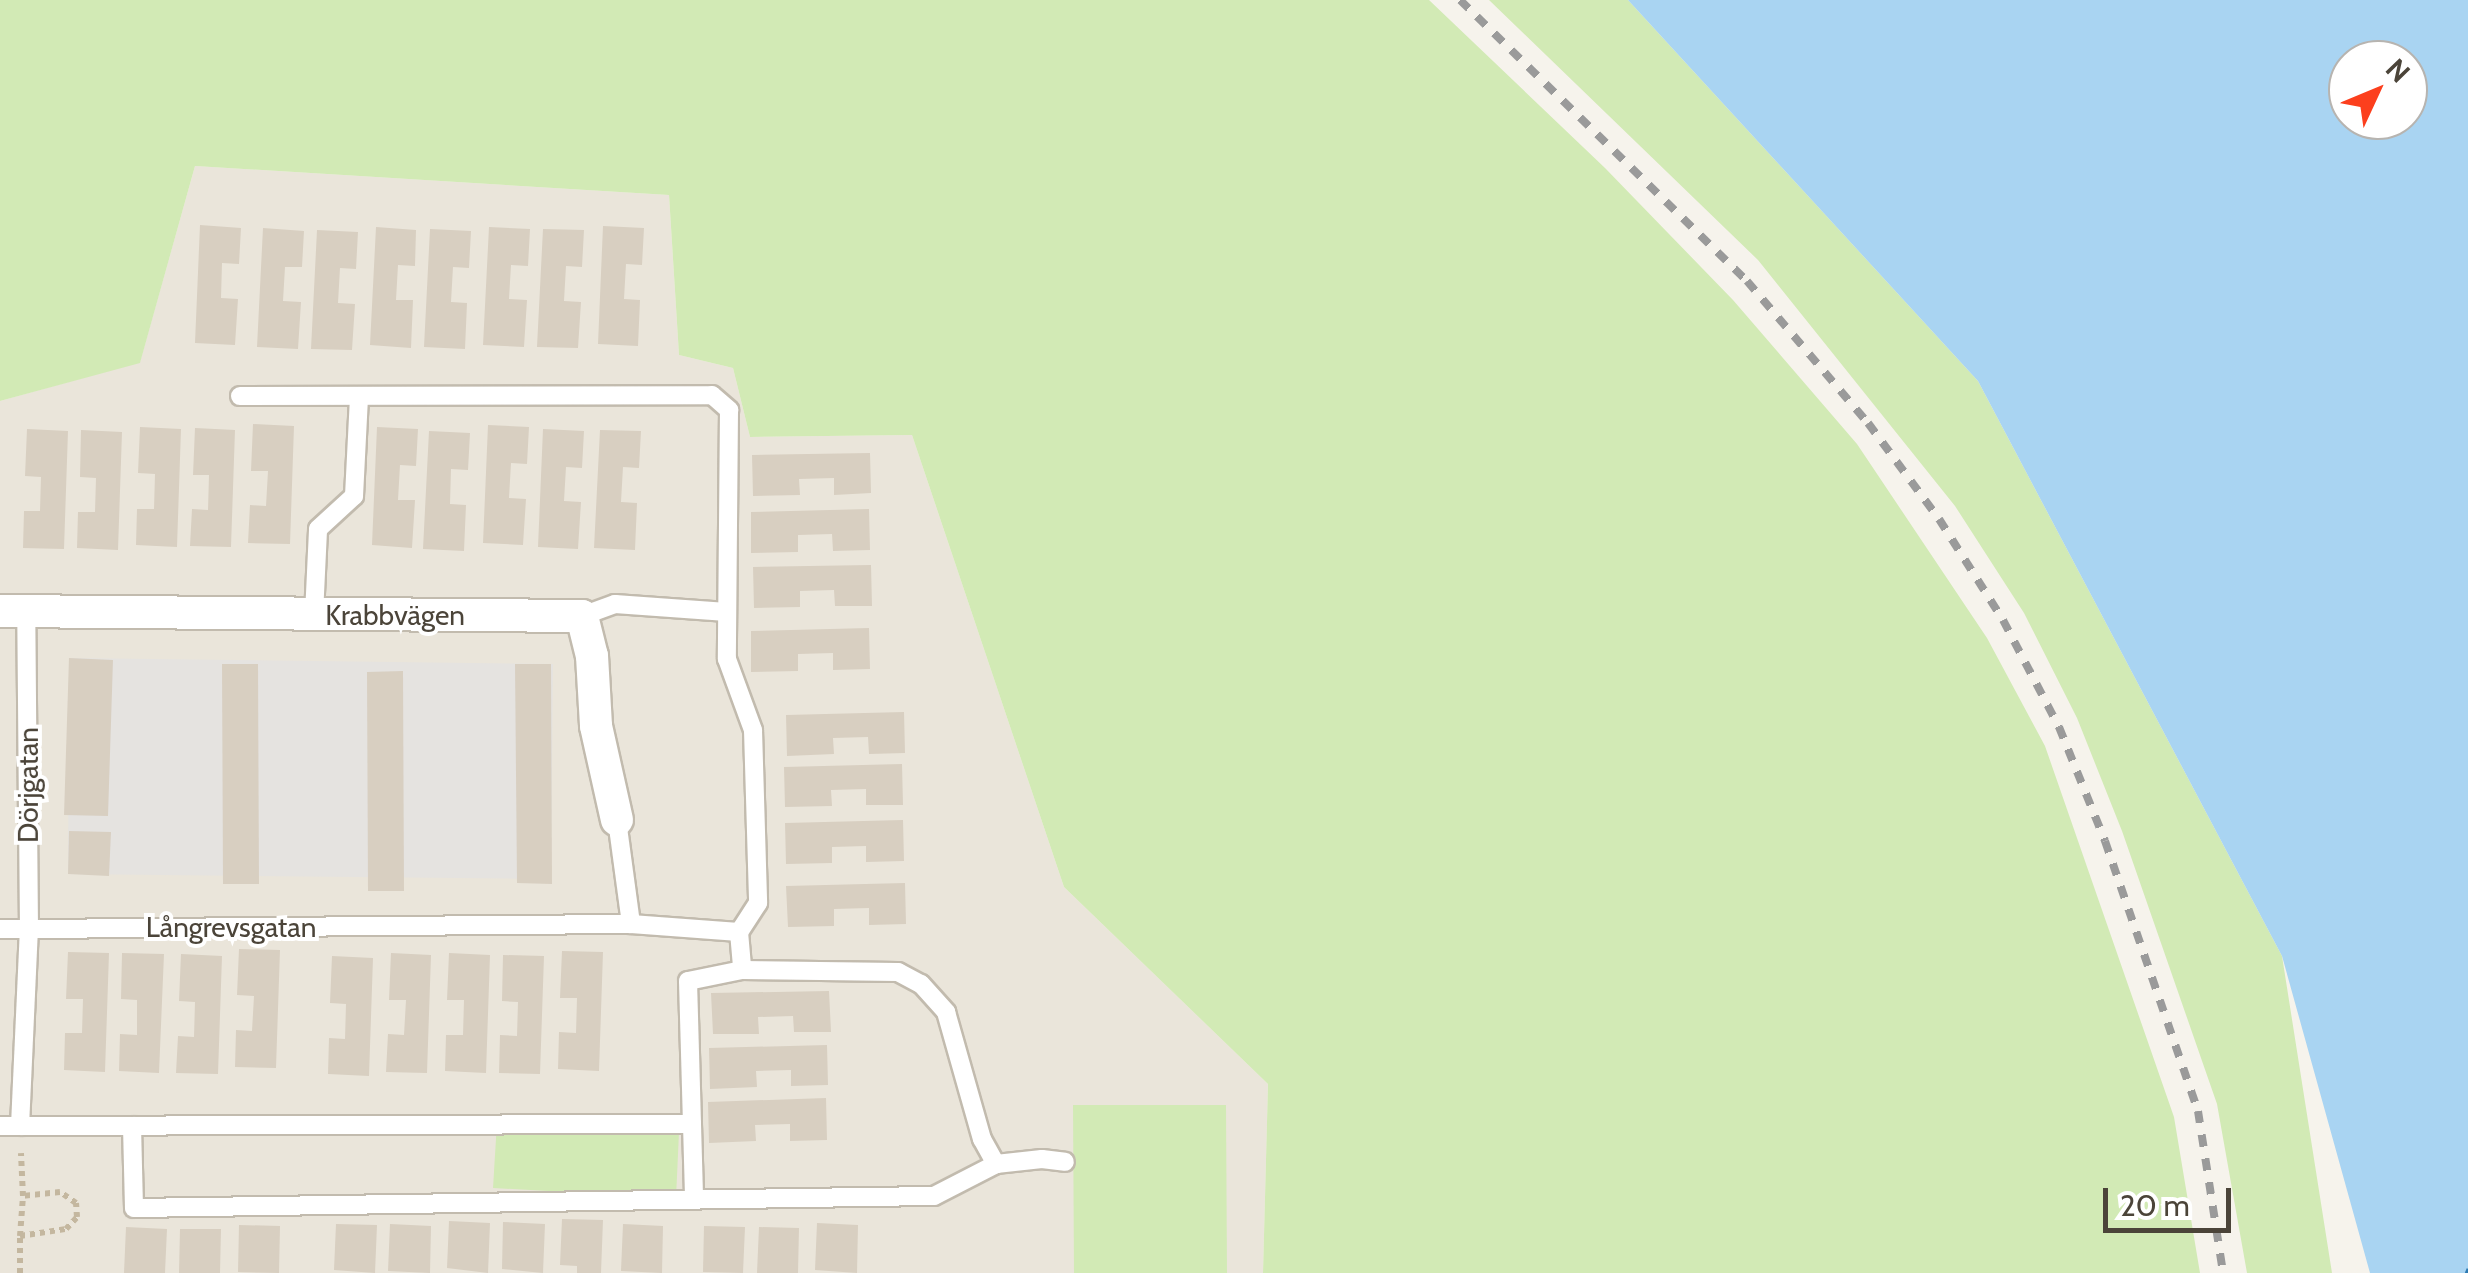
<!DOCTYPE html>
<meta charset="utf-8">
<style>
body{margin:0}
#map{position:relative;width:2468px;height:1273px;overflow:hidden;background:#f6f3ec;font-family:Cabin,sans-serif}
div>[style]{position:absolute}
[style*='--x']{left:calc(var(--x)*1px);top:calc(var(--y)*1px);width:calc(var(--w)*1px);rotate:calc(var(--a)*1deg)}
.residential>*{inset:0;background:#eae5da}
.green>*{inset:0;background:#d2eab5}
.parking>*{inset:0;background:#e5e3e0}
.water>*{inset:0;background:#a9d4f2}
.ferry>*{height:2.5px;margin-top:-1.25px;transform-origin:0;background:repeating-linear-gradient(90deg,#2e7ab2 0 12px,transparent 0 22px)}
.building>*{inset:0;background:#d8cfc1}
.path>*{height:6px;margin-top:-3px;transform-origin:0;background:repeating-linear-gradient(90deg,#c4b79f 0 5px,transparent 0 10px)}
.roads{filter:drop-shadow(2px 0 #c2bbae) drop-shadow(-2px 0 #c2bbae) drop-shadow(0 2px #c2bbae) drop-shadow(0 -2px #c2bbae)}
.service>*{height:18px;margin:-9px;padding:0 9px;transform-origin:9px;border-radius:9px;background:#fff}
.minor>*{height:32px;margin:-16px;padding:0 16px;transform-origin:16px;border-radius:16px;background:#fff}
.rail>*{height:8px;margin-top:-4px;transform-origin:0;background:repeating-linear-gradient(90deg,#9a9a9a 0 12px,transparent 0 24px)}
span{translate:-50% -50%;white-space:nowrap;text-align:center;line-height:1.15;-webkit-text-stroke:8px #fff;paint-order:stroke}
.street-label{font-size:28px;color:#4b4439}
.north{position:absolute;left:2328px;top:40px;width:100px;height:100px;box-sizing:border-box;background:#fff;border:2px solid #b7b4b0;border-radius:50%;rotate:46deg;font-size:28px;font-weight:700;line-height:40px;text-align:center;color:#4b4439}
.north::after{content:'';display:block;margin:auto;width:35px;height:45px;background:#fc3f1d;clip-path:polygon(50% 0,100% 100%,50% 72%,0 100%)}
.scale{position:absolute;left:2103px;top:1188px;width:128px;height:45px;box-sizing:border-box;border:5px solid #4b4439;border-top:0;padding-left:12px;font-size:30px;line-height:35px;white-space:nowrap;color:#4b4439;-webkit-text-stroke:8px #fff;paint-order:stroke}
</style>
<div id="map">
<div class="residential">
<div style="clip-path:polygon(195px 166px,669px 195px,679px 355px,733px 368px,750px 437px,912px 435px,1064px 887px,1268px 1084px,1263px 1273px,0 1273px,0 401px,140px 362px)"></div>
</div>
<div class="green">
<div style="clip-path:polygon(0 0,1429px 0,1605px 168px,1733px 300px,1857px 444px,1987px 638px,2045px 746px,2174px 1117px,2200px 1273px,1263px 1273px,1268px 1084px,1064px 887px,912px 435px,750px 437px,733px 368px,679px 355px,669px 195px,195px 166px,140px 363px,0 401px)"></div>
<div style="clip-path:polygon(1489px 0,1628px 0,1978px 381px,2282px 956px,2332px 1273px,2247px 1273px,2217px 1104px,2122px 831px,2077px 718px,2024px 613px,1955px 506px,1758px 260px)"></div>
<div style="clip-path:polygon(1073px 1105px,1226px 1105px,1227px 1273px,1074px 1273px)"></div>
<div style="clip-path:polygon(497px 1122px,679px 1132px,676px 1198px,493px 1188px)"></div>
</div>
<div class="parking">
<div style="clip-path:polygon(69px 658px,553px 664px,551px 879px,68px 874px)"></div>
</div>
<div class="water">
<div style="clip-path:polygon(evenodd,1628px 0,2468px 0,2468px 1273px,2370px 1273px,2282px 956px,1978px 381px,1628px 0,2348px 60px,2408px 60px,2408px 120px,2348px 120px,2348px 60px)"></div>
</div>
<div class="ferry">
<div style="--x:2466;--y:1273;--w:5;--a:-68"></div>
</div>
<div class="building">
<div style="clip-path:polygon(200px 225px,241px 228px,239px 264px,222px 263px,221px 298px,238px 299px,235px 345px,195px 343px)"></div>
<div style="clip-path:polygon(603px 226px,644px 228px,642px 265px,626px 264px,624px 299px,640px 300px,638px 346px,598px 344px)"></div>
<div style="clip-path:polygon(376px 227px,416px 230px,415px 266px,398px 265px,396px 300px,413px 300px,411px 348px,370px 345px)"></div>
<div style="clip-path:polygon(489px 227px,530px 229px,528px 266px,511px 265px,509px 299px,527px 300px,524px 347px,483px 345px)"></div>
<div style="clip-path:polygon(263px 228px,304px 231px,302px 267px,285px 267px,283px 301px,301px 302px,298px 349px,257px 347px)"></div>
<div style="clip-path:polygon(430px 229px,471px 231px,469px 268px,453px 267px,451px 302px,467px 303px,465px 349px,424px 347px)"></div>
<div style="clip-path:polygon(543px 229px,584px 230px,582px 267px,566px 266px,564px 301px,581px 302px,578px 348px,537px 347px)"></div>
<div style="clip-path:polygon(317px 230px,358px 232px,356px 269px,340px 268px,338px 303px,355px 304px,352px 350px,311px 349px)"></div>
<div style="clip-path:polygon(253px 424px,294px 426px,290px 544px,248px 543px,250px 505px,266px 506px,268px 471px,251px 471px)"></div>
<div style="clip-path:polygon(488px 425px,529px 427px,527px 464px,511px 463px,509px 498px,526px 499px,523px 545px,483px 543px)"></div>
<div style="clip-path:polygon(140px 427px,181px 429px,177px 547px,136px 545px,137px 509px,154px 509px,155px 474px,138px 473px)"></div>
<div style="clip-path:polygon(377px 427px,418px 429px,416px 466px,400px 465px,398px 500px,415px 500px,412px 548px,372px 545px)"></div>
<div style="clip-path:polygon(195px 428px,235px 430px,231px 547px,190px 546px,192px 509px,208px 510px,209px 475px,193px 475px)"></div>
<div style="clip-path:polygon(27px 429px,68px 431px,64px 549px,23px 548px,24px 511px,40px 511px,41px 477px,25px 476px)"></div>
<div style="clip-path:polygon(543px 429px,584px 431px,582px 468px,566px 467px,564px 501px,581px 502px,578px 549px,538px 547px)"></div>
<div style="clip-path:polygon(81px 430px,122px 432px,118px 550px,77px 548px,78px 512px,95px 512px,96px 478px,80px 477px)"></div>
<div style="clip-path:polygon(600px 430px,641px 431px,639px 468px,623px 467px,621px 502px,637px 503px,635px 550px,594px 548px)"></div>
<div style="clip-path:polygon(429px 431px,470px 433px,468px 470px,451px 469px,450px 504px,466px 505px,464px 551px,423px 549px)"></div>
<div style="clip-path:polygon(870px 453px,871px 493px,834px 495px,834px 478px,799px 479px,800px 495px,753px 496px,752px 455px)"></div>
<div style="clip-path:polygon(869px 509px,870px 550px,833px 551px,832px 534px,798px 535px,798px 552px,751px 553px,751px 512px)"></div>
<div style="clip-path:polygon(871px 565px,872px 606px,835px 606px,834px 590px,800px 591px,800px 607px,754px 608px,753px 567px)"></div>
<div style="clip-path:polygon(869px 628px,870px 669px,833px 670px,833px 653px,798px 654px,798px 671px,751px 672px,751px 631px)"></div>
<div style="clip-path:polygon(69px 658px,113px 660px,108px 816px,64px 815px)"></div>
<div style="clip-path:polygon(222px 664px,258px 664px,259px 884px,223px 884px)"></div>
<div style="clip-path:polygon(515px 664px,551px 664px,552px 884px,517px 883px)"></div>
<div style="clip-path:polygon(403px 671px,404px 891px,368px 891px,367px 672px)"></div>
<div style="clip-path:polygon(904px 712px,905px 753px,869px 754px,868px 737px,833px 738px,834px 754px,787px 756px,786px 715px)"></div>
<div style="clip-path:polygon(902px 764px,903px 805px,866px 805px,866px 789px,831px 790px,832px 806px,785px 807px,784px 767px)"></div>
<div style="clip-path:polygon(903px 820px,904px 861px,866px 862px,866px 846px,832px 847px,832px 863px,786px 864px,785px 823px)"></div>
<div style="clip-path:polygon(69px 831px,111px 832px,109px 876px,68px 874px)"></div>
<div style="clip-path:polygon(905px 883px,906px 924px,869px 925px,869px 908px,834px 909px,834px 926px,788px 927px,786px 886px)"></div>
<div style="clip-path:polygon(239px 949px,280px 950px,276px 1068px,235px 1067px,236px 1030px,252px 1031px,254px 996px,237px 995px)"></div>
<div style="clip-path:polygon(562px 951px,603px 952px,599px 1071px,558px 1069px,559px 1032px,576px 1033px,577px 998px,560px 998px)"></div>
<div style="clip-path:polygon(68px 952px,109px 953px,105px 1072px,64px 1070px,65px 1033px,82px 1033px,83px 999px,66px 999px)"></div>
<div style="clip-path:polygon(122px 953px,164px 954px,159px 1073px,119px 1071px,120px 1034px,137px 1035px,137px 1000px,121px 999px)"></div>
<div style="clip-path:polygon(391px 953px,431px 955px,427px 1073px,386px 1072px,388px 1034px,404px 1035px,406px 1000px,389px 1000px)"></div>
<div style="clip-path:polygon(449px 953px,490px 955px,486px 1073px,445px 1071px,446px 1035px,463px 1035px,464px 1000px,447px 1000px)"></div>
<div style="clip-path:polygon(181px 954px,222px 956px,218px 1074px,176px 1073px,178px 1036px,194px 1037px,195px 1002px,179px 1001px)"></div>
<div style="clip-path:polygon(503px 955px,544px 956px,540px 1074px,499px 1073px,500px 1035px,517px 1036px,518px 1002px,502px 1001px)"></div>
<div style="clip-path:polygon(332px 956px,373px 958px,369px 1076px,328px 1074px,329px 1038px,345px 1039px,346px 1004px,330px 1003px)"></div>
<div style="clip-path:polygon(829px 991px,831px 1032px,794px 1032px,793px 1016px,758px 1017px,759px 1034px,713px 1034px,711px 993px)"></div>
<div style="clip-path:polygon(827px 1045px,828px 1085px,791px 1086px,791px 1070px,756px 1071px,757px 1087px,710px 1089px,709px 1048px)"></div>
<div style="clip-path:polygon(826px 1098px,827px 1140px,790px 1141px,790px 1124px,755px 1125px,756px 1141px,709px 1143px,708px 1102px)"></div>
<div style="clip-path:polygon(562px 1219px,603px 1220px,601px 1273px,577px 1273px,577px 1266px,560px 1265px)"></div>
<div style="clip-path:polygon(449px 1221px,490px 1223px,488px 1273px,447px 1268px)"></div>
<div style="clip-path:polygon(503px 1222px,545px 1224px,543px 1273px,502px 1269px)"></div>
<div style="clip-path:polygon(817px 1223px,858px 1225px,857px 1273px,815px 1270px)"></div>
<div style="clip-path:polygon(336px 1224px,377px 1225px,375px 1273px,334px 1270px)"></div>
<div style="clip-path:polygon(390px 1224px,431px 1226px,430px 1273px,388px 1271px)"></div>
<div style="clip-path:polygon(623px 1224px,663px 1226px,662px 1273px,621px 1271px)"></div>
<div style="clip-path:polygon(239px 1225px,280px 1226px,279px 1273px,238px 1272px)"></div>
<div style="clip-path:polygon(704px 1226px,745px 1227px,743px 1273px,703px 1272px)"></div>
<div style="clip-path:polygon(126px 1227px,167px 1229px,165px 1273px,124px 1273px)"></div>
<div style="clip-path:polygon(759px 1227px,799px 1228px,798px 1273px,757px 1273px)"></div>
<div style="clip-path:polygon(180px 1229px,221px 1229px,220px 1273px,179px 1273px)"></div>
</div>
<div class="path">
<div style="--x:20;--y:1236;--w:40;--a:-85.7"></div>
<div style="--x:20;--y:1273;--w:37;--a:-90"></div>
<div style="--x:20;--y:1236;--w:47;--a:-8.7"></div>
<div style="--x:66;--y:1229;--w:16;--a:-47"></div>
<div style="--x:77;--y:1217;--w:14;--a:-94"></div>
<div style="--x:76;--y:1203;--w:19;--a:-145"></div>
<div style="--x:60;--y:1192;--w:37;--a:174"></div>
<div style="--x:23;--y:1196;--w:43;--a:-92.7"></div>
</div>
<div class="roads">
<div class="service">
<div style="--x:240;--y:396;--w:472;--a:-0.1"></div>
<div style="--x:712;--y:395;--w:23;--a:41"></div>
<div style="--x:729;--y:410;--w:249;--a:90.5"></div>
<div style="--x:727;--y:659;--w:76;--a:69.9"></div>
<div style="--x:753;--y:730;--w:173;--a:88.3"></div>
<div style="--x:758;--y:903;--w:35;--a:123"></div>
<div style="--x:314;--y:615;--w:86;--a:-87.3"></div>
<div style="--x:318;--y:529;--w:49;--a:-42.5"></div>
<div style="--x:354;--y:496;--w:100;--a:-87.1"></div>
<div style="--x:582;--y:616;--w:35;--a:-20"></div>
<div style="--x:615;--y:604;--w:112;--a:4.1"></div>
<div style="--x:617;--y:820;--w:105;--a:82.3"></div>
<div style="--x:631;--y:924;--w:108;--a:4.2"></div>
<div style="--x:739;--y:932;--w:38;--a:85"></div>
<div style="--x:742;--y:970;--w:55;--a:168.5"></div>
<div style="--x:688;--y:981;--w:217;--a:88.4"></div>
<div style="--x:0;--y:929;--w:29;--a:0"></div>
<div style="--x:29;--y:929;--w:318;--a:-90.5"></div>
<div style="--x:742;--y:970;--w:156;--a:0.7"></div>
<div style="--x:898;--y:972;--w:26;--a:28"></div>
<div style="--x:921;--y:984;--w:38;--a:48"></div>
<div style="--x:946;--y:1012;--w:132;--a:74.2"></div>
<div style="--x:982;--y:1139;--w:29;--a:61"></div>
<div style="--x:0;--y:1126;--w:692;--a:-0.17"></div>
<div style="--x:20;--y:1126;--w:197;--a:-87.4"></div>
<div style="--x:29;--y:929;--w:602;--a:-0.48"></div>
<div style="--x:132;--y:1126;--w:82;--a:88.6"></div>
<div style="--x:134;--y:1208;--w:800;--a:-0.86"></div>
<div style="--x:934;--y:1196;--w:70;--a:-27.3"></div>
<div style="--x:996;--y:1164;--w:46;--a:-6.2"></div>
<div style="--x:1042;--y:1159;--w:23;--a:7"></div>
</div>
<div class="minor">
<div style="--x:0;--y:611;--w:582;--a:0.49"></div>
<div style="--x:582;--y:616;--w:41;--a:76"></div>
<div style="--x:592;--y:656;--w:70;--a:86.7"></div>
<div style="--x:596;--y:726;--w:96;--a:77.4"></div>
</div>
</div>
<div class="rail">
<div style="--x:1460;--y:0;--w:402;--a:44.4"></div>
<div style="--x:1747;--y:281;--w:187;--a:49.6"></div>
<div style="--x:1868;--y:423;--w:119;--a:53.5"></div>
<div style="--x:1939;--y:519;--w:120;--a:57.6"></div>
<div style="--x:2003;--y:620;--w:121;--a:62.4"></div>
<div style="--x:2059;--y:727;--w:123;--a:68"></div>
<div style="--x:2105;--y:841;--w:286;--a:71"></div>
<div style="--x:2198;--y:1111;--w:164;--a:81.2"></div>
</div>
<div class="street-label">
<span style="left:395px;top:615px">Krabbvägen</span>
<span style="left:28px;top:785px;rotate:-90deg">Dörjgatan</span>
<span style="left:231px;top:927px">Långrevsgatan</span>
</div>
<div class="north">N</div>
<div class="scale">20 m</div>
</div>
